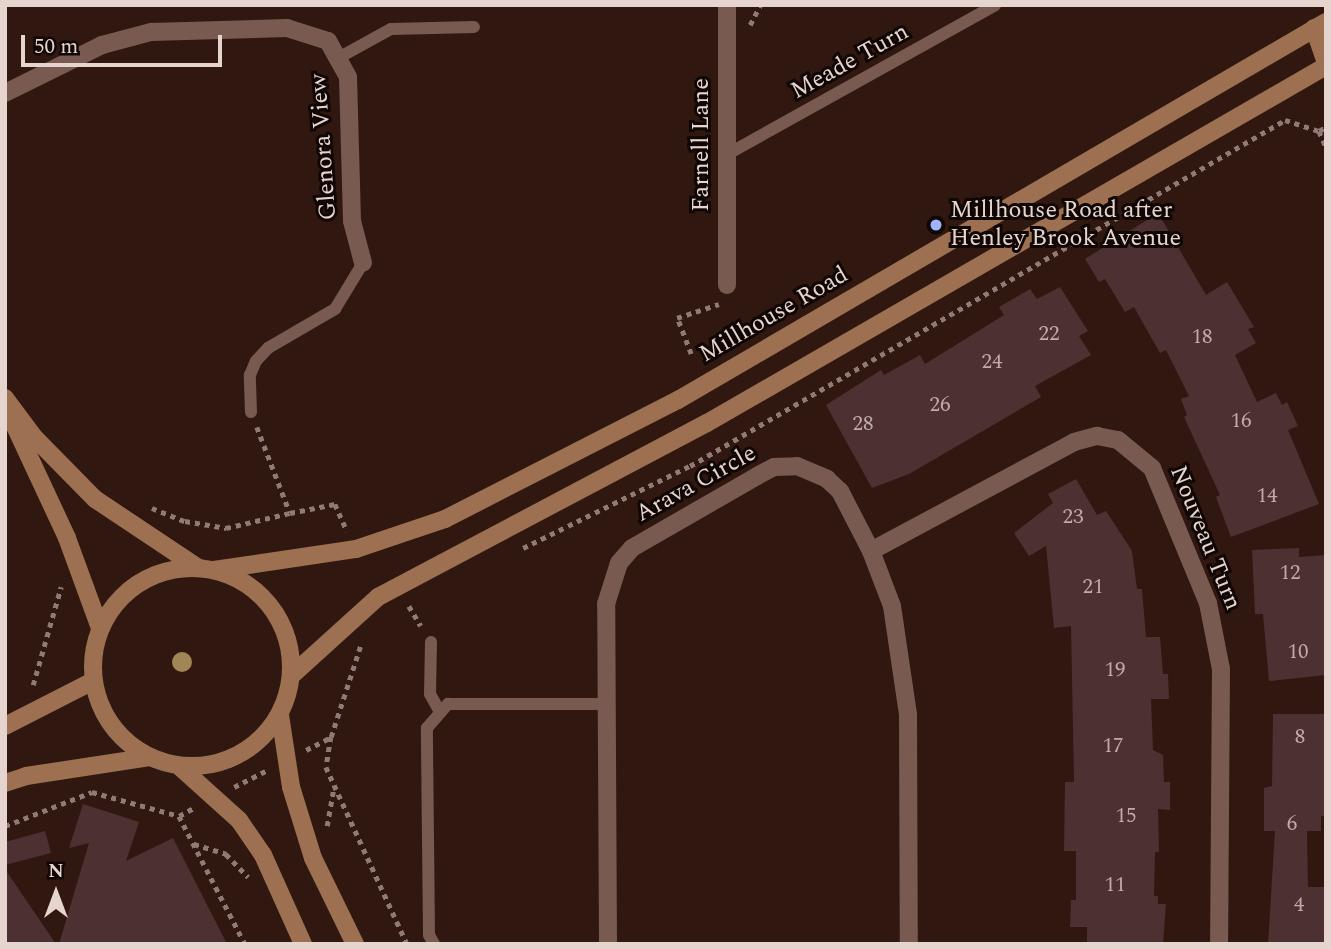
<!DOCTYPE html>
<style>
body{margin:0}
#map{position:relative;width:1331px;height:949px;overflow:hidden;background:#301810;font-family:Spectral,serif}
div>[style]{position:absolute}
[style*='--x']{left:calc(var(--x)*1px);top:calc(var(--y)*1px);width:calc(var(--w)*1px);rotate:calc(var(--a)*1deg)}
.building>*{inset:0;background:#4c3032}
.path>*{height:4.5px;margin-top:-2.25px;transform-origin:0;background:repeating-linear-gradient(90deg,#8f7a74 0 5px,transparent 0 10px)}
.lane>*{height:12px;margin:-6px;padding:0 6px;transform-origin:6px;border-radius:6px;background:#785a51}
.street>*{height:18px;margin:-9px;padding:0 9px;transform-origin:9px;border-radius:9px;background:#785a51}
.secondary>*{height:18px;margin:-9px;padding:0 9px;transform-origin:9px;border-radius:9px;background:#9d7052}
.secondary>.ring{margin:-9px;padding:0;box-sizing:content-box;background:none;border:18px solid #9d7052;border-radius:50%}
.trees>*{width:20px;height:20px;margin:-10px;border-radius:50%;background:#a08555}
.dots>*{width:19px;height:19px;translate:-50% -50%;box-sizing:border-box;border:4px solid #100604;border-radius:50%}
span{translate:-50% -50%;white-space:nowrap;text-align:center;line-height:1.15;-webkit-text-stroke:6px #100604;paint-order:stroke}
.number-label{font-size:21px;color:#c0aba8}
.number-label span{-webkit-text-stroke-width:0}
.street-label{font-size:24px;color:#e6d4cf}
.poi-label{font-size:24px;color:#e6d4cf}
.left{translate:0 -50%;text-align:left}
.frame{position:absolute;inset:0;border:7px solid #e6d4cf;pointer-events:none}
.north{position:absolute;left:21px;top:858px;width:70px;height:70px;-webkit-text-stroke:5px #100604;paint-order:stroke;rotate:0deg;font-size:19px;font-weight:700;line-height:28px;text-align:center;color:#e6d4cf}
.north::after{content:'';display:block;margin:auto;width:24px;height:32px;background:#e6d4cf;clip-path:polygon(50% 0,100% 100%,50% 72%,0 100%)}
.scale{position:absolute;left:21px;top:35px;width:201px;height:32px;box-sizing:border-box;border:4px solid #e6d4cf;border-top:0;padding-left:9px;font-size:21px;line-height:24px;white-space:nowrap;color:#e6d4cf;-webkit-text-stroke:5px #100604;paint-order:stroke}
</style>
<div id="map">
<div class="building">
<div style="clip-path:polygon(1158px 213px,1206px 295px,1227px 282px,1254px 327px,1248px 329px,1256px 343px,1235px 355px,1257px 402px,1276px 393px,1282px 405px,1287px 402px,1298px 426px,1288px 430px,1319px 504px,1231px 537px,1216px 497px,1220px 495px,1184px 417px,1187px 415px,1181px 399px,1189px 396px,1166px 350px,1160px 353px,1134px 307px,1125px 312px,1105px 279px,1099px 282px,1085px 259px)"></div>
<div style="clip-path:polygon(1060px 287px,1088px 331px,1079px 336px,1091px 355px,1035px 386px,1041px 397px,909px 474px,872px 488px,826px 405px,881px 370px,884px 375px,920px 355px,925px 364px,1004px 315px,999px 307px,1030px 289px,1037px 299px)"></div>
<div style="clip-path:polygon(1076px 479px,1097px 515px,1106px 511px,1132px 551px,1137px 589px,1142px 589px,1146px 637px,1160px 637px,1163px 674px,1168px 674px,1169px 699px,1151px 699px,1153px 750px,1163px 755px,1164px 782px,1170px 782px,1170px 810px,1158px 809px,1159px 852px,1155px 852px,1154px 896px,1158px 896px,1158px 904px,1166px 904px,1163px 944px,1087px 944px,1087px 927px,1070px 927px,1071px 900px,1076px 900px,1076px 851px,1064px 851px,1065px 782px,1074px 782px,1071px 626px,1054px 628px,1046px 546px,1029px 556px,1014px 533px,1053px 503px,1048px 494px)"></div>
<div style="clip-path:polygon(1299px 548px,1299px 557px,1326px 555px,1326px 675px,1269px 681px,1263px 614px,1255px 614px,1252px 550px)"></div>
<div style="clip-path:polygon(1273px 714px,1326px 714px,1326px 816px,1321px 816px,1321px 831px,1307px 831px,1308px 887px,1326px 887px,1326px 944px,1268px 944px,1275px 831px,1264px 831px,1264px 788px,1272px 786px)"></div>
<div style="clip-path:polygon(83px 804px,139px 822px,126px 861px,173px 838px,227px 944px,59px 944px,89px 843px,69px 848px)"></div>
<div style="clip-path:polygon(45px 831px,51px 853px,5px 865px,5px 842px)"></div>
<div style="clip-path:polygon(5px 869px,56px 944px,5px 944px)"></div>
</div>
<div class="path">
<div style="--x:750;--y:25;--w:22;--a:-63"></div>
<div style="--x:1319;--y:131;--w:8;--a:-30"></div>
<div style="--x:691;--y:354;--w:39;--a:-111"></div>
<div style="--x:677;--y:318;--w:44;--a:-18.4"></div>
<div style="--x:257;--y:427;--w:92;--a:69"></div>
<div style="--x:290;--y:513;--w:46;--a:-11.3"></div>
<div style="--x:335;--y:504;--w:30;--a:66"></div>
<div style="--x:152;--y:508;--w:35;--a:22"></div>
<div style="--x:185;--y:521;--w:42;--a:9.7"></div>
<div style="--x:226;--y:528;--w:66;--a:-13.2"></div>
<div style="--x:523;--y:548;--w:186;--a:-26.2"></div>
<div style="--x:690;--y:466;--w:688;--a:-30.18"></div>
<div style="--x:1285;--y:120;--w:36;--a:18"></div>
<div style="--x:1319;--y:131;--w:17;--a:66"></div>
<div style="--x:409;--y:606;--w:23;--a:59"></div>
<div style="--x:33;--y:685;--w:102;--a:-74.1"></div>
<div style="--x:331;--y:737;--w:98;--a:-72.1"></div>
<div style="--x:306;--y:750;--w:28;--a:-27"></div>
<div style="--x:331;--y:737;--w:30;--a:99"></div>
<div style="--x:326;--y:767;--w:195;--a:65.4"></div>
<div style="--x:234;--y:787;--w:37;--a:-27"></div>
<div style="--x:179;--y:816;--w:144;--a:62.7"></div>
<div style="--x:5;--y:826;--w:93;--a:-21.3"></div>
<div style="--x:92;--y:792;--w:90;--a:15.4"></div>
<div style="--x:179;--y:816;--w:18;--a:-29"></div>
<div style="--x:327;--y:826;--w:41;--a:-80.1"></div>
<div style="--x:194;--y:844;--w:34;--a:17"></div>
<div style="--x:226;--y:854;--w:32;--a:46"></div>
</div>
<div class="lane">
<div style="--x:340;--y:57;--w:58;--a:-28.8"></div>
<div style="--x:391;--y:29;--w:83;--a:-1.4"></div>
<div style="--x:726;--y:155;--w:308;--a:-29.1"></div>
<div style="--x:251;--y:412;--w:37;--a:-92"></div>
<div style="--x:250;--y:375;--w:15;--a:-67"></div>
<div style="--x:256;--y:361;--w:18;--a:-47"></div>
<div style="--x:268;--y:348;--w:78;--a:-30.2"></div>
<div style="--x:335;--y:309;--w:54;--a:-58.7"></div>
<div style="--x:431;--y:642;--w:52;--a:91.1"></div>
<div style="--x:430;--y:694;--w:21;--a:61"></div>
<div style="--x:434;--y:944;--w:10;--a:-119"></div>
<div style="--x:429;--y:935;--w:207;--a:-90.6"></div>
<div style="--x:427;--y:728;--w:32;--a:-49"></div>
<div style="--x:448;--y:704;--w:158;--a:0"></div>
</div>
<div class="street">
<div style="--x:727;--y:5;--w:280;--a:90"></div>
<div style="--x:5;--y:93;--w:108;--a:-26.3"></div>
<div style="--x:102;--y:45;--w:51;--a:-14.9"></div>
<div style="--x:151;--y:32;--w:136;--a:-1.7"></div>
<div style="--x:287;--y:28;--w:43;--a:17.6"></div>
<div style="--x:328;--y:41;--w:41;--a:60.9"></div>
<div style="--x:348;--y:77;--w:144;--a:88.4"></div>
<div style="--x:352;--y:221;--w:43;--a:75.3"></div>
<div style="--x:871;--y:551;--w:230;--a:-28.2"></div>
<div style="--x:1074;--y:442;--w:24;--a:-15"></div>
<div style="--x:1097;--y:436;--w:21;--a:11"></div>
<div style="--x:1118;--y:440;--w:44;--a:39.5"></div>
<div style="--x:1152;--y:468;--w:146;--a:67.5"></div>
<div style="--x:1208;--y:603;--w:67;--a:78.9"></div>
<div style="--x:1221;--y:669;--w:275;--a:90.4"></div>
<div style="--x:608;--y:944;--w:340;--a:-90.3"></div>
<div style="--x:606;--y:604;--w:43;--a:-72.4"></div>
<div style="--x:619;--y:563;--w:20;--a:-49"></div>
<div style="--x:632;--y:548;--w:144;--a:-29.9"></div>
<div style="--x:757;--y:476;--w:19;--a:-28"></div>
<div style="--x:774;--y:467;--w:23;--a:-2"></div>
<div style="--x:797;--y:466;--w:33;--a:23"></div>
<div style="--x:827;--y:479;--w:18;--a:43"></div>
<div style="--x:840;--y:491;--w:68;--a:62.7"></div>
<div style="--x:871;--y:551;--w:59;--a:69.1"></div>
<div style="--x:892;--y:606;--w:109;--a:81.6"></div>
<div style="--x:908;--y:714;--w:230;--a:89.8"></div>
</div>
<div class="secondary">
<div style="--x:1314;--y:28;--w:36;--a:71"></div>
<div style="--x:5;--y:398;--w:49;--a:53.4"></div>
<div style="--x:34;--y:437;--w:87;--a:45.5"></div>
<div style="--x:95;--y:499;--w:123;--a:33.7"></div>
<div style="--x:13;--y:422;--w:128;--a:65"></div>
<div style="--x:67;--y:538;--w:96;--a:69.9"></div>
<div class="ring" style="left:93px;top:568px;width:180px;height:180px"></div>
<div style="--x:214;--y:570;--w:144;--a:-8.4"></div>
<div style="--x:356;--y:549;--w:94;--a:-18.6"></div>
<div style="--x:445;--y:519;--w:262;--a:-27.1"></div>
<div style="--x:678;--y:400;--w:750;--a:-30.26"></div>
<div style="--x:292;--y:675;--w:116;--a:-42.2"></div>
<div style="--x:378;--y:597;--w:372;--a:-27.9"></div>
<div style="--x:707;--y:423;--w:715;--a:-29.97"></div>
<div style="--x:280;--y:715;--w:73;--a:81.3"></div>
<div style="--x:291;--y:787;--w:74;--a:72.8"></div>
<div style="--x:313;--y:858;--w:96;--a:64"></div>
<div style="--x:5;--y:726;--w:99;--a:-27.1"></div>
<div style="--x:179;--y:766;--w:81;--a:42"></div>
<div style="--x:239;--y:820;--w:42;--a:55.6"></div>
<div style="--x:263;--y:855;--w:98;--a:65.8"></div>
<div style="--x:5;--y:783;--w:22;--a:-18"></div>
<div style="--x:26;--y:776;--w:125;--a:-8.7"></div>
</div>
<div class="trees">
<div style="left:182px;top:662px"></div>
</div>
<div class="dots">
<div style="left:936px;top:225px;background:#a0b3fd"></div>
</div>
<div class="number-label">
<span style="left:1049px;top:334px">22</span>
<span style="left:1202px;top:337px">18</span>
<span style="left:992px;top:362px">24</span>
<span style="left:940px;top:405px">26</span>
<span style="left:1241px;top:421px">16</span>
<span style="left:863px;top:424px">28</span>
<span style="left:1267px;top:496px">14</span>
<span style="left:1073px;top:517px">23</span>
<span style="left:1290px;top:573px">12</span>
<span style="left:1093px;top:587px">21</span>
<span style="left:1298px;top:652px">10</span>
<span style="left:1115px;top:670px">19</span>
<span style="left:1300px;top:737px">8</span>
<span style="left:1113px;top:746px">17</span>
<span style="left:1126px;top:816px">15</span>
<span style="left:1292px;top:824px">6</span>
<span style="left:1115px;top:885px">11</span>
<span style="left:1299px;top:905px">4</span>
</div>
<div class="street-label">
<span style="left:850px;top:62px;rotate:-29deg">Meade Turn</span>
<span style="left:702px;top:145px;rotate:-90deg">Farnell Lane</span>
<span style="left:324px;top:147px;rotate:-94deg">Glenora View</span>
<span style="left:774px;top:315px;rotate:-30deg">Millhouse Road</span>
<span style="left:696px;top:484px;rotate:-29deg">Arava Circle</span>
<span style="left:1205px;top:538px;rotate:68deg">Nouveau Turn</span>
</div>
<div class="poi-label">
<span class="left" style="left:950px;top:225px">Millhouse Road after<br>Henley Brook Avenue</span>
</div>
<div class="frame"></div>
<div class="north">N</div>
<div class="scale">50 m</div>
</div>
